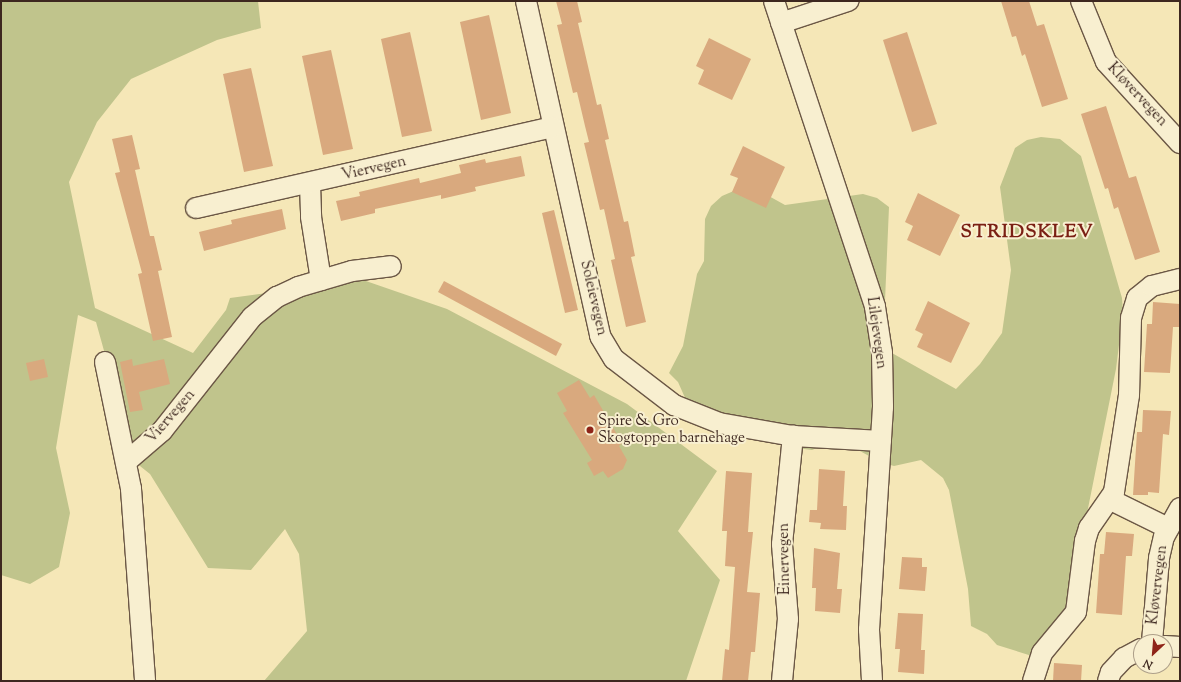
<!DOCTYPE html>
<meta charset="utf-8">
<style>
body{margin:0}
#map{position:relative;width:1181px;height:682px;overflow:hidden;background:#f5e7b7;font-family:"Sorts Mill Goudy",serif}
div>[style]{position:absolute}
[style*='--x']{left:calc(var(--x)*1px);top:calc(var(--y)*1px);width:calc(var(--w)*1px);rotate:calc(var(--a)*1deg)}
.green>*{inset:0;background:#c0c48c}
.building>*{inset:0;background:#d9a97e}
.roads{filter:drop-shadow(1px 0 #6b5745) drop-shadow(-1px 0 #6b5745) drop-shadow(0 1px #6b5745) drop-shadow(0 -1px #6b5745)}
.minor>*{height:20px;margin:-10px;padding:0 10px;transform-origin:10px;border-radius:10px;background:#f8efd0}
.dots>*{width:11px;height:11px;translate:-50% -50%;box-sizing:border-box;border:2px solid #f8efd0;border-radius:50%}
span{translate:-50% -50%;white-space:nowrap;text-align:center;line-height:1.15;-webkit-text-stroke:4px #f8efd0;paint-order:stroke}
.street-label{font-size:15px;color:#3d271f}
.poi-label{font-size:15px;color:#3d271f}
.left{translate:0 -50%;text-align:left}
.district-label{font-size:19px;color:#7a1f14;font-weight:700;letter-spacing:1px}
.frame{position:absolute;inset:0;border:2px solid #3d271f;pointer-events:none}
.north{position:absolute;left:1133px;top:634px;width:40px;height:40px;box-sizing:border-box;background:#f8efd0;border:1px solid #ad9f89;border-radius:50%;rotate:206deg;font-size:11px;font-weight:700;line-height:16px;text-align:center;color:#3d271f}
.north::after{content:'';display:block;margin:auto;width:14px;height:18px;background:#8f2418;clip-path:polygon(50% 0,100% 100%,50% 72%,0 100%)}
</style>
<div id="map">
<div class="green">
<div style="clip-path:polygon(1px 1px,258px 1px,261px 28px,217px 40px,131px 79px,97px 122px,69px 182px,95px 308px,193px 353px,226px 310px,230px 298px,363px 280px,447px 309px,627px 404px,717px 471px,678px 531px,720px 580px,686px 681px,264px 681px,307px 631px,299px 554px,285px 529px,251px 570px,208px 568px,150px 474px,135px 462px,96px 322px,78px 315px,56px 448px,70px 513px,59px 567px,30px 584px,1px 575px)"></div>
<div style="clip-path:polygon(1041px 137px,1060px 139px,1081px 156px,1122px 298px,1123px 313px,1116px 369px,1069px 603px,1042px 637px,1032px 656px,997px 645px,987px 634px,971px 626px,968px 589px,949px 490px,943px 478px,921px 460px,894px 466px,880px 462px,838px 439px,812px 450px,797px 448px,690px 409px,678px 382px,669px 373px,683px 346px,697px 274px,704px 261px,705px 219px,711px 206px,722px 196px,736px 190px,767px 195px,785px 205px,863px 194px,877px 198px,889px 207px,883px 348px,956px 389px,980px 364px,1002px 333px,1011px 270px,1000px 187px,1015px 148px,1027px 140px)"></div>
</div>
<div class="building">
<div style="clip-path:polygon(556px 1px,577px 1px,582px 22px,578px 23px,597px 105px,601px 104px,609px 139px,605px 140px,624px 222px,628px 221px,635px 256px,631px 257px,646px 322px,626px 327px,611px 260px,615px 259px,604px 209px,600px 210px,584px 143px,589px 142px,585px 126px,577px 92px,573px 93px,557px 25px,562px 24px)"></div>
<div style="clip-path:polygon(1001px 1px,1029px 1px,1037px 26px,1044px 24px,1068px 99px,1042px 107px,1025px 54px,1022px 56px,1016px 36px,1012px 37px)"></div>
<div style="clip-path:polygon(489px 15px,511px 113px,481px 120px,460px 22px)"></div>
<div style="clip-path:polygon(410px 32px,432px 131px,402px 137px,381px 39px)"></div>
<div style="clip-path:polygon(907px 32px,937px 124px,912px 132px,883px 40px)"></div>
<div style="clip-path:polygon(709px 38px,751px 59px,732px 100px,698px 84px,704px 70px,696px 66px)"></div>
<div style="clip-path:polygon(331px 50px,353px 149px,323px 155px,302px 56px)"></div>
<div style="clip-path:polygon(251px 68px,273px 166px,244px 172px,223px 74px)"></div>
<div style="clip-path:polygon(1106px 106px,1129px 178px,1136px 176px,1160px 252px,1135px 260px,1118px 207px,1114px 209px,1108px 188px,1105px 189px,1081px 114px)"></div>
<div style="clip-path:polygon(132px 135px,140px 169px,135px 170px,150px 236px,154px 236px,162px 270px,158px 271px,172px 337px,153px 341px,138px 274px,142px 273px,115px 173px,120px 172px,112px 139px)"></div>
<div style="clip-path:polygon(743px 146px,785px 167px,766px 208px,732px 192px,738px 178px,730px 175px)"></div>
<div style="clip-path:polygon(521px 156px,525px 176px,475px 187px,476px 191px,441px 199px,441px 195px,375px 209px,375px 213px,341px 221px,336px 201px,360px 196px,359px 192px,419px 178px,420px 183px,461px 173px,459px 165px,485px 159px,486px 163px)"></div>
<div style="clip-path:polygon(918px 193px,960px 215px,940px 256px,907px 240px,913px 226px,905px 222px)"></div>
<div style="clip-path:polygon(282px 209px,286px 229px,204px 251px,199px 232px,232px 224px,231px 220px)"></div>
<div style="clip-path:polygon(554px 210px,578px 310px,565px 313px,542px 213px)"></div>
<div style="clip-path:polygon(444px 281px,562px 344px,556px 356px,438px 292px)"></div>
<div style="clip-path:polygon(928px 301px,970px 323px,951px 363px,917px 347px,923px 334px,915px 330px)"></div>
<div style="clip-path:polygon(1153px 302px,1180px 304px,1180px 327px,1173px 327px,1170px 373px,1144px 372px,1147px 324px,1152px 324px)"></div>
<div style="clip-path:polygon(44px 359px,48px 377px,30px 381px,26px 363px)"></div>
<div style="clip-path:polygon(132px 359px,133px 366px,164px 359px,170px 384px,139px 392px,143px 410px,130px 412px,120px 362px)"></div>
<div style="clip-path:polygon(579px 380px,590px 398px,594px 395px,622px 443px,619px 446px,627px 460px,623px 469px,608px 478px,603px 471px,594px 476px,587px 463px,592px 460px,563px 413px,567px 411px,557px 393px)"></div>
<div style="clip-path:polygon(1143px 410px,1171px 411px,1169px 435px,1163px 434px,1159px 493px,1148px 492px,1148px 495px,1133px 495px,1137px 432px,1142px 432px)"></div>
<div style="clip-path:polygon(819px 469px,845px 471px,843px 506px,847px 506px,846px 530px,820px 529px,821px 523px,809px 522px,810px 510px,817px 510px)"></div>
<div style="clip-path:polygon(726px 471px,752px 473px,748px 532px,753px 532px,747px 592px,760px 593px,755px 652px,751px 652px,748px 681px,722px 681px,725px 649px,729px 650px,735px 567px,725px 566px,727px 531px,722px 531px)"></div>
<div style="clip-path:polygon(1106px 532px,1134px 534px,1132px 556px,1126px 556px,1122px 615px,1096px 613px,1100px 554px,1104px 554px)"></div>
<div style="clip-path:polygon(814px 548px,840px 553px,837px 589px,842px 589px,840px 613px,815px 611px,816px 588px,812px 588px)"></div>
<div style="clip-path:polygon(902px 557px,922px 558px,922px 567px,927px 567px,925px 591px,899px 589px)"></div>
<div style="clip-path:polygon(898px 613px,923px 614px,921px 650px,925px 650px,924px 674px,898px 672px,900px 649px,895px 649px)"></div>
<div style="clip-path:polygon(1054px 663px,1082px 665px,1081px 681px,1053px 681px)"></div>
</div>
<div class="roads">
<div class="minor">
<div style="--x:526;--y:1;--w:343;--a:77.5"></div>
<div style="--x:600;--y:336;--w:27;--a:59"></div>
<div style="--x:614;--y:359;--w:76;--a:37.5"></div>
<div style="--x:674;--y:405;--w:48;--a:21.8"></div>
<div style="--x:719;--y:423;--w:75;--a:10"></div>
<div style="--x:793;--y:436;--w:88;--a:3.3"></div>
<div style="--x:774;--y:1;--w:322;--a:71.7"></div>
<div style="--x:875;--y:307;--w:47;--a:81.3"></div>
<div style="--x:882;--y:353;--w:54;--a:88.9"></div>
<div style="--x:883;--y:407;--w:223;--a:93.6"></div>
<div style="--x:869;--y:630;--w:51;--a:86.6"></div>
<div style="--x:1081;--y:1;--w:66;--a:67.7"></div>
<div style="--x:1106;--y:62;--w:110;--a:47.6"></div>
<div style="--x:781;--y:23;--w:71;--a:-18.2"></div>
<div style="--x:310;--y:184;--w:33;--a:88"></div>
<div style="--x:311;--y:217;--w:64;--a:81"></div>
<div style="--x:196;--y:208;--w:365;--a:-12.8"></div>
<div style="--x:105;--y:362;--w:130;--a:78.4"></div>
<div style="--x:131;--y:489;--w:193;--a:85.8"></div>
<div style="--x:126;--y:462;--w:48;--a:-40.7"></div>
<div style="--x:162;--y:431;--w:145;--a:-51.7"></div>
<div style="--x:252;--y:317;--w:32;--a:-39"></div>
<div style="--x:277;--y:297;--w:23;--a:-25"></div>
<div style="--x:298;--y:287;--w:56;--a:-16.5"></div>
<div style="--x:352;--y:271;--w:39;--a:-7"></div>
<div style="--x:1111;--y:500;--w:64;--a:26.2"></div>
<div style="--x:1152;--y:642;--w:84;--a:-85.2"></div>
<div style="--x:1159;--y:558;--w:22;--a:-77"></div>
<div style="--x:1164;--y:537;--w:33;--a:-61"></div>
<div style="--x:1165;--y:646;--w:15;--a:4"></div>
<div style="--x:782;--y:681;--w:62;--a:-84.5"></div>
<div style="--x:788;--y:619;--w:75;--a:-94.6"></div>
<div style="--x:782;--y:544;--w:109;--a:-84.2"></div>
<div style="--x:1033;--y:681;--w:29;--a:-72"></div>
<div style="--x:1042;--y:653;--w:53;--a:-50.3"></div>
<div style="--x:1076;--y:612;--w:72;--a:-82.8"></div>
<div style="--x:1085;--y:541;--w:14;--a:-73"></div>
<div style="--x:1089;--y:528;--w:44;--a:-55.2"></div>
<div style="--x:1114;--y:492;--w:98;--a:-81.2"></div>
<div style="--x:1129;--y:395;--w:77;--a:-88.5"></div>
<div style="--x:1131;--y:318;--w:21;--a:-73"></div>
<div style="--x:1137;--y:298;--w:19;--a:-39"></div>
<div style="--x:1152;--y:286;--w:29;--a:-14"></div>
<div style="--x:1108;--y:681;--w:9;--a:-72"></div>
<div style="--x:1111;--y:672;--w:19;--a:-47"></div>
<div style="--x:1124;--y:658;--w:19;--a:-28"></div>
</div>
</div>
<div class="dots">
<div style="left:590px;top:430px;background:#8f2418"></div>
</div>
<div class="street-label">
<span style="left:1137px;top:95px;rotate:47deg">Kløvervegen</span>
<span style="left:374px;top:169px;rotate:-13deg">Viervegen</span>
<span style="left:593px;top:298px;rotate:77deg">Soleievegen</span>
<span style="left:876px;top:333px;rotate:82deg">Lilejevegen</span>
<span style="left:171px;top:417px;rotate:-49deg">Viervegen</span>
<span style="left:785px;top:559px;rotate:-91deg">Einervegen</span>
<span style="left:1158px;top:585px;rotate:-83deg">Kløvervegen</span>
</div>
<div class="poi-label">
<span class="left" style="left:598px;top:430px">Spire &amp; Gro<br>Skogtoppen barnehage</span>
</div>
<div class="district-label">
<span style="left:1027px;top:233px">STRIDSKLEV</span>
</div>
<div class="frame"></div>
<div class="north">N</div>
</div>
